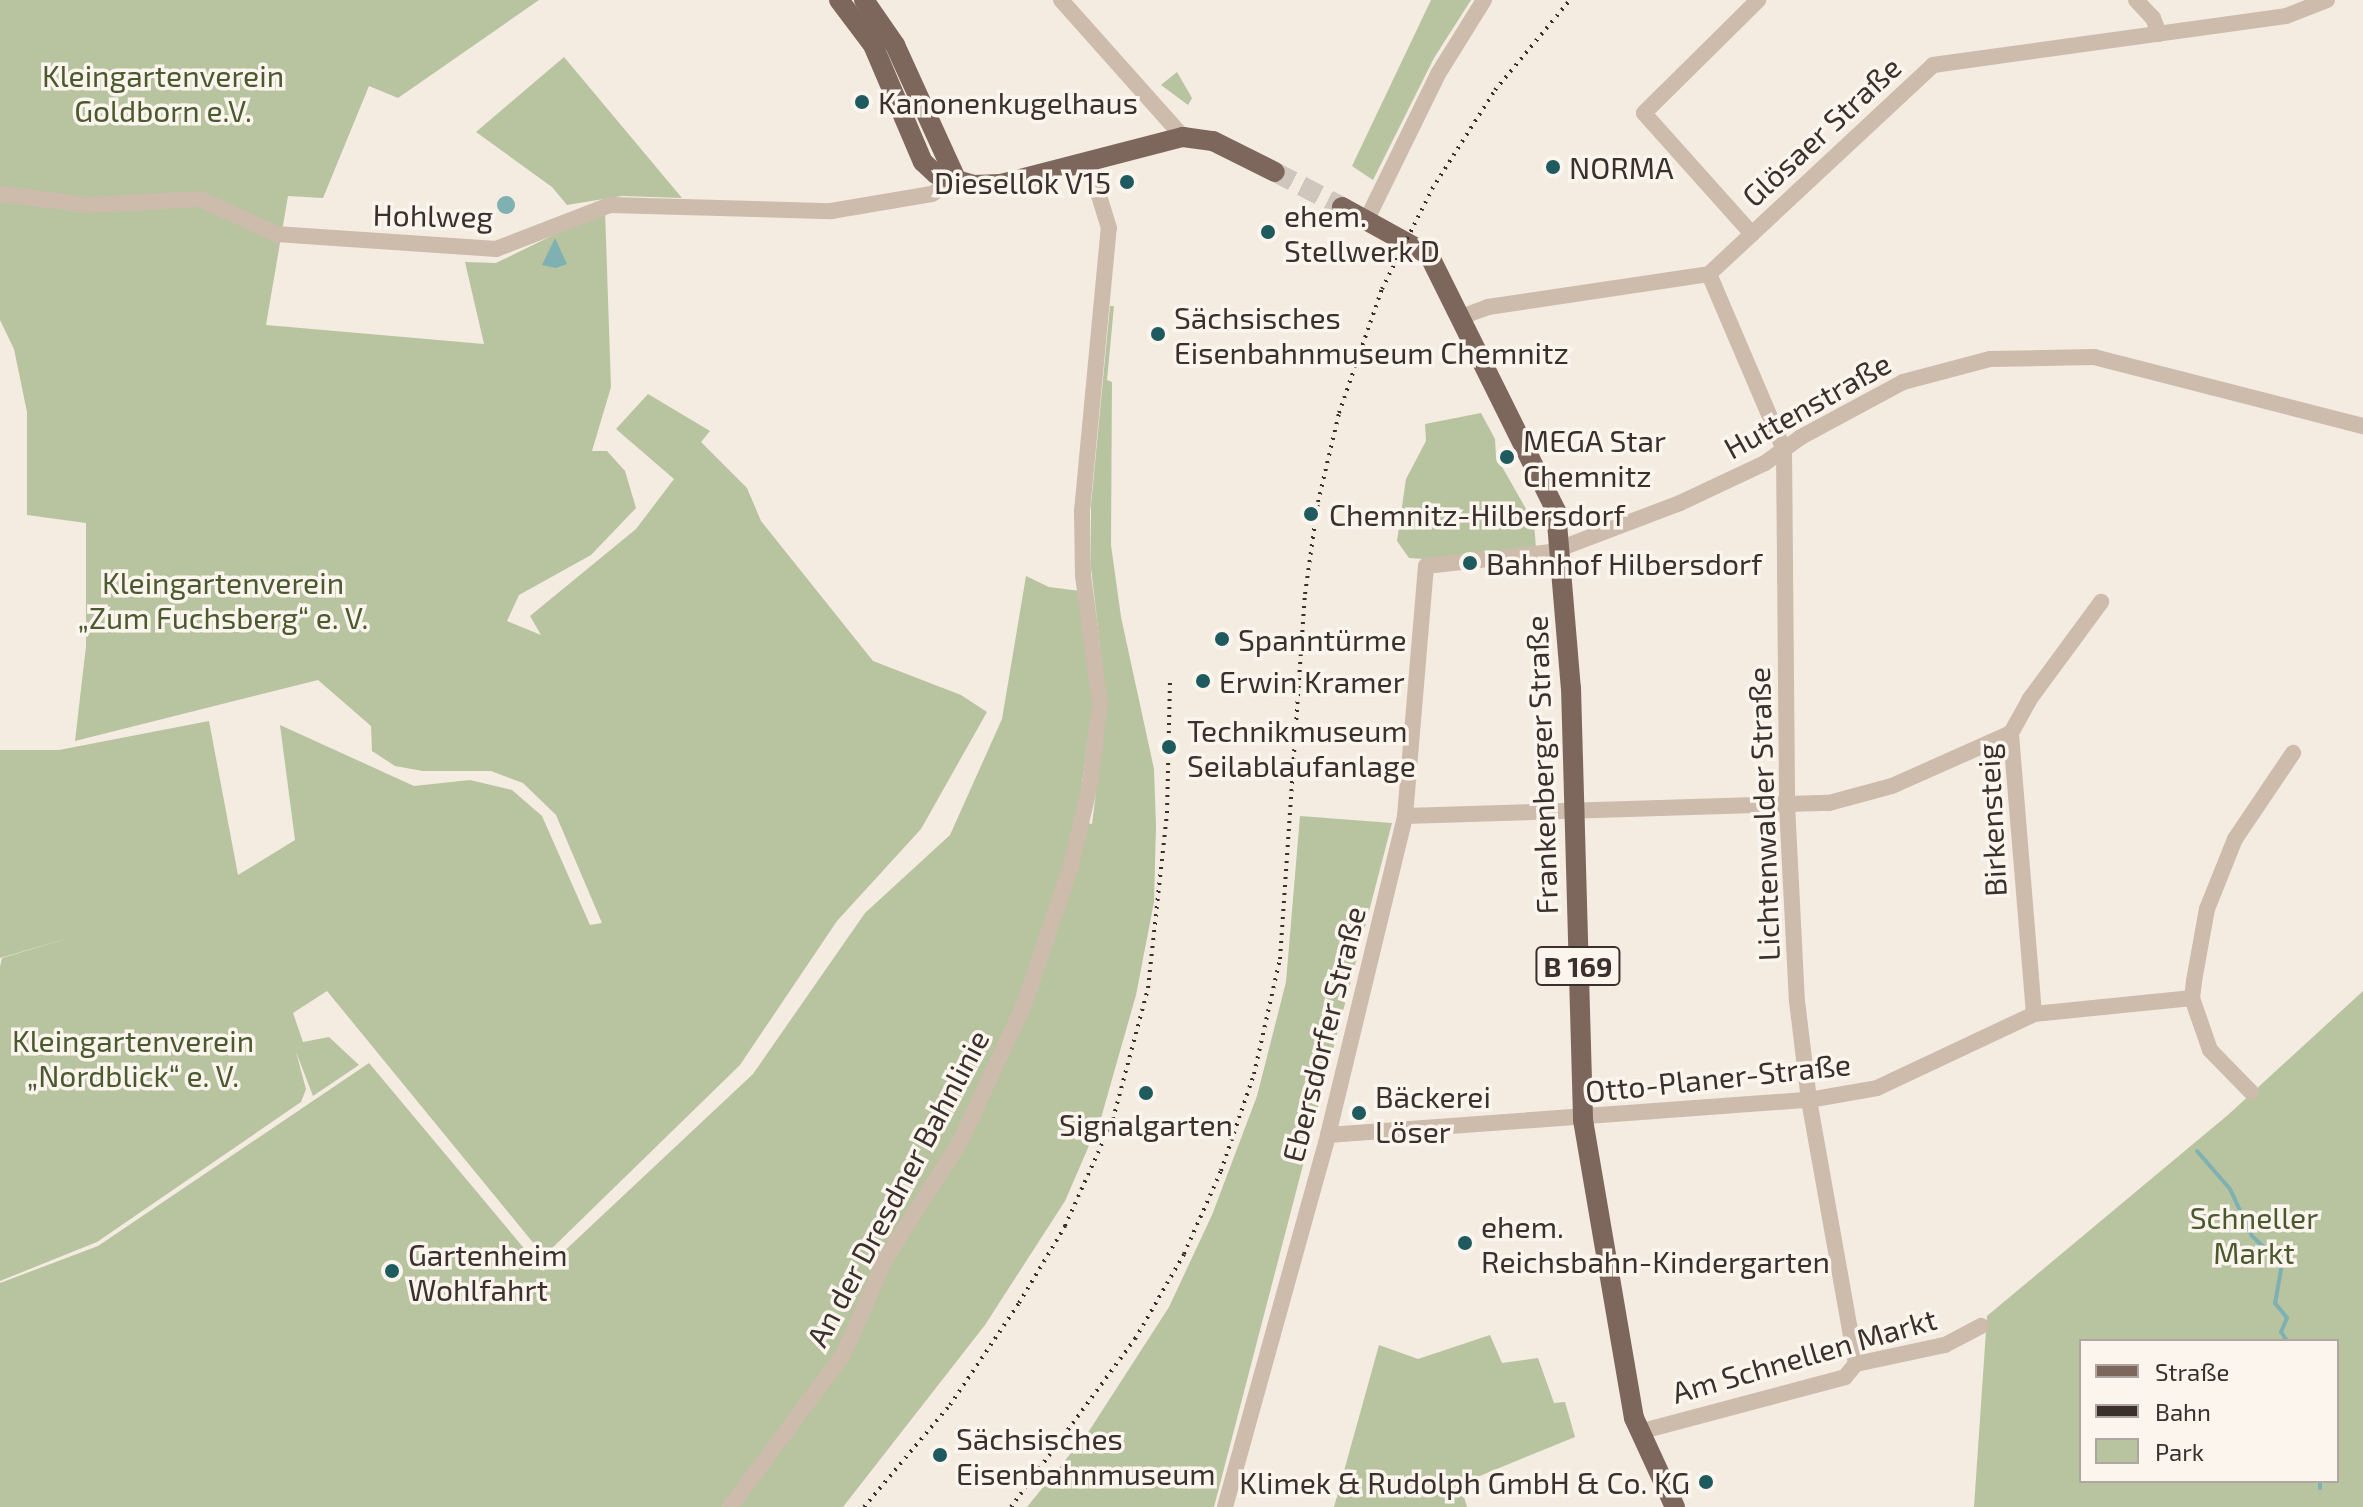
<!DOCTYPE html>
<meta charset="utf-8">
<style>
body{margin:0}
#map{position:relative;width:2363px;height:1507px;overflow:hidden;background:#f4ebe1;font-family:"Exo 2",sans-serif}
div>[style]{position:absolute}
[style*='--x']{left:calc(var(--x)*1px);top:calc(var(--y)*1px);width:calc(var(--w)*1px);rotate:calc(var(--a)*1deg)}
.green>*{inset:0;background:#b8c4a0}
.water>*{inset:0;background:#7fb0b2}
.round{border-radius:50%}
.stream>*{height:4px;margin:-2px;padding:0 2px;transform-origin:2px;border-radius:2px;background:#7fb0b2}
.primary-tunnel>*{height:20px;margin-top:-10px;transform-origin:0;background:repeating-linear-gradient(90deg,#cfc6bd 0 20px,transparent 0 30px)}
.minor>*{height:16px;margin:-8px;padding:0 8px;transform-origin:8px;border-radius:8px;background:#cdbbac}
.primary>*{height:20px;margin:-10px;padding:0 10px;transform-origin:10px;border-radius:10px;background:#7d675c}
.rail>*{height:4px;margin-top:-2px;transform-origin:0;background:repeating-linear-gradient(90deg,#3b302b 0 2px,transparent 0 8px)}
.dots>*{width:22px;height:22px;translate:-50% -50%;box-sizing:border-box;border:4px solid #fbf5ee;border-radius:50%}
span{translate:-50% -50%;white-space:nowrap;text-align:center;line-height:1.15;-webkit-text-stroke:7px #fbf5ee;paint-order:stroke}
.shield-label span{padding:2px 6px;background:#fbf5ee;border:2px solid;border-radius:6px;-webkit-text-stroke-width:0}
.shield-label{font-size:28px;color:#3b302b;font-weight:700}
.park-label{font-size:30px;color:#4a5a2e}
.poi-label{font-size:30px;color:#3b302b}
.left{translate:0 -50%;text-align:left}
.right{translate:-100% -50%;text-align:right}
.street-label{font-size:30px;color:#3b302b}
.legend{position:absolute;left:2079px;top:1339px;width:260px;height:144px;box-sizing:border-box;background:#fbf5ee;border:2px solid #aea6a0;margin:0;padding:10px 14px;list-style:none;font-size:24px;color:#3b302b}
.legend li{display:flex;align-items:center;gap:16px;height:40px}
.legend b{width:40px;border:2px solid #aea6a0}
</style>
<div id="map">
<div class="green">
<div style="clip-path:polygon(0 0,539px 0,398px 98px,369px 86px,323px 198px,288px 196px,266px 325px,484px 344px,465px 262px,496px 263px,605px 210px,611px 387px,592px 451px,607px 451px,625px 471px,636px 508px,591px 555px,519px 595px,507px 621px,541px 635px,530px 616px,636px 529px,674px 479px,616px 429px,648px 394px,710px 431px,701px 442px,747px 488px,761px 521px,873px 661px,961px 695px,987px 712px,921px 829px,837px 921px,740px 1065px,544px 1256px,327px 991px,293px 1013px,303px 1042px,329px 1037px,359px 1065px,313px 1096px,296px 1052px,306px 1089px,301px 1102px,97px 1242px,0 1281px,0 967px,2px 958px,76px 936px,0 958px,0 750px,59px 750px,209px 721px,238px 875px,295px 840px,280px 725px,414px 786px,470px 780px,512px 790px,542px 816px,590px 925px,602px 923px,556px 815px,523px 783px,491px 771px,423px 771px,395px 766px,372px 751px,371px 726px,318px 680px,75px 741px,86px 646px,86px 523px,27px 515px,27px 412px,14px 349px,0 320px)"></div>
<div style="clip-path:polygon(1431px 0,1471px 0,1434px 58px,1373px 180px,1352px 166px)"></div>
<div style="clip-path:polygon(564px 57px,682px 198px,622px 196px,567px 205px,552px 187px,476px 132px)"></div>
<div style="clip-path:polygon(1177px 72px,1192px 98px,1188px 105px,1161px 85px)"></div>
<div style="clip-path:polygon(1110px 306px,1114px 306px,1107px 380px,1112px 382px,1111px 545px,1121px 617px,1154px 769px,1156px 826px,1154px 902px,1136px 995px,1101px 1118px,1065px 1201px,985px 1325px,843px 1507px,735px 1507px,750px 1468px,722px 1507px,0 1507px,0 1283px,98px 1246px,369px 1063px,543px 1271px,753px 1074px,865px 913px,950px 835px,1002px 719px,1026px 576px,1049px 587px,1080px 591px,1094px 695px,1077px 821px,1092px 824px,1107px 706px,1091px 568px,1091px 505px)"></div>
<div style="clip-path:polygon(1481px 413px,1495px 439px,1496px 456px,1534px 523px,1536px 548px,1439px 560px,1409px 558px,1397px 541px,1406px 479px,1426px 441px,1425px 424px)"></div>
<div style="clip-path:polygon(1300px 816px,1392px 823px,1214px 1507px,1027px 1507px,1089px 1431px,1169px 1307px,1212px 1215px,1257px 1096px,1286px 982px)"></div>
<div style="clip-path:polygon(evenodd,2363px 991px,2363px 1507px,1974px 1507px,1987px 1316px,2229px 1114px,2363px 991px,2081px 1341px,2337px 1341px,2337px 1481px,2081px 1481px,2081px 1341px)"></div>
<div style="clip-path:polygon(1490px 1335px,1502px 1363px,1538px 1358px,1554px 1403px,1565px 1402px,1575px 1437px,1460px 1484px,1467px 1507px,1334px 1507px,1379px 1345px,1418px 1359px)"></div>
</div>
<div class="water">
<div class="round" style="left:497px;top:196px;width:18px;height:18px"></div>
<div style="clip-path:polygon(555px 238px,567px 264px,556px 268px,542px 265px)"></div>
</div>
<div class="stream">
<div style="--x:2197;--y:1151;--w:50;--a:49"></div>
<div style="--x:2230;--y:1189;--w:52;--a:64.9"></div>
<div style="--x:2252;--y:1236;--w:41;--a:43"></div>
<div style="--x:2282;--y:1264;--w:40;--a:100"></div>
<div style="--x:2275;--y:1303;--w:19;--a:51"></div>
<div style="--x:2287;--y:1318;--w:15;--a:113"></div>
<div style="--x:2281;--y:1332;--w:11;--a:56"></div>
<div style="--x:2320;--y:1488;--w:7;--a:-90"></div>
</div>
<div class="primary-tunnel">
<div style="--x:1275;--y:172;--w:76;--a:27.6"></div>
</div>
<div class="minor">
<div style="--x:1061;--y:0;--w:183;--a:48.3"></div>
<div style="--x:2136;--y:0;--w:25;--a:47"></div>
<div style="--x:2153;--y:18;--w:17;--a:69"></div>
<div style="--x:0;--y:194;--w:89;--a:7.1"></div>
<div style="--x:88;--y:205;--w:112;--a:-3.1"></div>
<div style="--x:200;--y:199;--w:84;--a:24.7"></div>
<div style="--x:276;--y:234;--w:221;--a:3.9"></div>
<div style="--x:496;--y:249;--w:122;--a:-21.1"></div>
<div style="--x:610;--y:205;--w:221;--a:1.6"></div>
<div style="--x:831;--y:211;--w:102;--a:-9.6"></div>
<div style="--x:932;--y:194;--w:28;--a:-32"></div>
<div style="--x:1367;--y:219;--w:161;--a:-63.9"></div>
<div style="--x:1438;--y:74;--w:87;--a:-58.1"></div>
<div style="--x:1752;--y:234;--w:162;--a:-131.8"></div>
<div style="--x:1644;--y:113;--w:161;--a:-44.7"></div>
<div style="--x:1709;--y:274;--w:191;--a:66.9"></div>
<div style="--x:1784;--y:450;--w:355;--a:89.5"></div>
<div style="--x:1787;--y:805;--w:196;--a:87.1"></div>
<div style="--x:1797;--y:1001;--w:100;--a:83.1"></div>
<div style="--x:1809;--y:1100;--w:268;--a:79.9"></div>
<div style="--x:1461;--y:317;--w:29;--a:-20"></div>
<div style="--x:1488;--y:307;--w:223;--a:-8.5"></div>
<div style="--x:1709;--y:274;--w:306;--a:-43"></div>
<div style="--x:1933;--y:65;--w:356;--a:-7.9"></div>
<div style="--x:2286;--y:16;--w:44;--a:-21.3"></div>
<div style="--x:1405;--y:816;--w:424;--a:-1.8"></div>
<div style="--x:1829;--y:803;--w:65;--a:-15.1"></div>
<div style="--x:1892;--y:786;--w:130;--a:-24"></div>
<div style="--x:2034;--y:1014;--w:282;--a:-94.7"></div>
<div style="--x:2011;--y:733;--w:38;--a:-61"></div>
<div style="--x:2029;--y:700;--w:122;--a:-53.7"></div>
<div style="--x:2251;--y:1092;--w:59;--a:-134.3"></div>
<div style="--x:2210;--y:1050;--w:55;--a:-109.1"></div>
<div style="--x:2192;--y:998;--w:17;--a:-83"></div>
<div style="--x:2194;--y:981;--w:73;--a:-79.8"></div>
<div style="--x:2207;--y:909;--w:75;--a:-68.2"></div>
<div style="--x:2235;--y:839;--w:104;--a:-56"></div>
<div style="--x:1328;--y:1135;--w:482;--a:-4.2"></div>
<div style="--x:1809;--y:1100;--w:69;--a:-10"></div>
<div style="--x:1877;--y:1088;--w:174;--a:-25.2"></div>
<div style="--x:2034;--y:1014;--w:159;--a:-5.8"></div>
<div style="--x:1639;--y:1432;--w:213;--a:-14.9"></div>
<div style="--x:1845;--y:1377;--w:17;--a:-50"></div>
<div style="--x:1856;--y:1364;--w:91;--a:-12.1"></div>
<div style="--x:1945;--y:1345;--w:41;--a:-27.8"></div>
<div style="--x:730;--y:1507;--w:189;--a:-53.4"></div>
<div style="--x:843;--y:1355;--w:106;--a:-66.1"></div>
<div style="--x:886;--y:1258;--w:138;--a:-57.5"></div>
<div style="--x:960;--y:1142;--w:151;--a:-65"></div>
<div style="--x:1024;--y:1005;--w:148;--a:-71.4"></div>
<div style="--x:1071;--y:865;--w:82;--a:-76.6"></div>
<div style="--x:1090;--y:785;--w:83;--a:-83"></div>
<div style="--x:1100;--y:703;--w:129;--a:-97.6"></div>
<div style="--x:1083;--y:575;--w:64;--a:-90.9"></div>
<div style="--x:1082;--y:511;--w:284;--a:-84.6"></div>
<div style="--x:1109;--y:228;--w:71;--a:-107.2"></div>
<div style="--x:1225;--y:1507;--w:386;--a:-74.5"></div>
<div style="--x:1328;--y:1135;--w:328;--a:-76.4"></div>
<div style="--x:1405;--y:816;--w:251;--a:-85.2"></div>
<div style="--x:1426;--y:566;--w:126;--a:-6.4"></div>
<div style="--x:1551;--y:552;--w:138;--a:-20.8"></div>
<div style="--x:1680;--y:503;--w:94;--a:-25.2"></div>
<div style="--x:1765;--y:463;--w:44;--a:-35.8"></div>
<div style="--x:1801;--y:437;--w:116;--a:-28.3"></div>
<div style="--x:1903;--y:382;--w:90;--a:-14.8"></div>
<div style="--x:1990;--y:359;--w:104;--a:-1.1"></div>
<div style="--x:2094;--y:357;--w:278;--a:14.4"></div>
</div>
<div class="primary">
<div style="--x:839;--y:0;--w:56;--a:52.9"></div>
<div style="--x:873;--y:45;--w:127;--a:66.9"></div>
<div style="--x:923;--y:162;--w:18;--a:43"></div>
<div style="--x:936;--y:174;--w:40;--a:16"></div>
<div style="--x:974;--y:185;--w:27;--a:-2"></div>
<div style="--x:1001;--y:184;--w:188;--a:-14.5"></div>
<div style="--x:1183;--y:137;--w:30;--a:8"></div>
<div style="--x:1213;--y:141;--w:69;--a:26.6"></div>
<div style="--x:864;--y:0;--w:55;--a:55.4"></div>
<div style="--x:895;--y:45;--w:147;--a:65.5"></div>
<div style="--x:1342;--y:207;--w:99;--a:28.9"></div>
<div style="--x:1429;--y:255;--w:286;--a:63.6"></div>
<div style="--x:1556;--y:511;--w:178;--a:85.2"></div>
<div style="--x:1571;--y:688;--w:432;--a:88.4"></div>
<div style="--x:1583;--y:1120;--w:302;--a:80.3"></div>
<div style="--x:1634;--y:1418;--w:98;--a:65.3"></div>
</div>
<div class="rail">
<div style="--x:864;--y:1507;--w:133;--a:-49.9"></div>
<div style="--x:950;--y:1405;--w:123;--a:-55.9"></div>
<div style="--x:1019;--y:1303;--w:90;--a:-59.1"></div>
<div style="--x:1065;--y:1226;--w:117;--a:-65.8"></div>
<div style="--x:1113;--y:1119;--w:136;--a:-75"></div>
<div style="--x:1148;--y:988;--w:176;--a:-83.8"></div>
<div style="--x:1167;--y:813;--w:132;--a:-88.7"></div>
<div style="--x:1011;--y:1507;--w:209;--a:-53.6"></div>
<div style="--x:1135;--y:1339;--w:98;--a:-60"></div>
<div style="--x:1184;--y:1254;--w:91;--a:-66"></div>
<div style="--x:1221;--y:1171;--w:102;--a:-71.2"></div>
<div style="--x:1254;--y:1074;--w:118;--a:-77.3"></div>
<div style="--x:1280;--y:959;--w:366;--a:-86.1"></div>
<div style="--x:1305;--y:594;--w:93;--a:-82"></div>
<div style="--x:1318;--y:502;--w:91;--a:-76.7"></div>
<div style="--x:1339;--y:413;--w:131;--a:-70.9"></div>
<div style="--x:1382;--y:289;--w:112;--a:-63.4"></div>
<div style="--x:1432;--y:189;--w:117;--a:-57.5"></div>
<div style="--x:1495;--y:90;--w:117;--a:-50.2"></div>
</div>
<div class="dots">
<div style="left:862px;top:102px;background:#1f5a5e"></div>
<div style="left:1553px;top:167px;background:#1f5a5e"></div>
<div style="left:1127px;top:182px;background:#1f5a5e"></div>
<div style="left:1268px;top:232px;background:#1f5a5e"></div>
<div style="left:1158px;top:334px;background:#1f5a5e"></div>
<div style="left:1507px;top:457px;background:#1f5a5e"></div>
<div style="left:1311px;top:514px;background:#1f5a5e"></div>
<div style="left:1470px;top:563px;background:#1f5a5e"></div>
<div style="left:1222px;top:639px;background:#1f5a5e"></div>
<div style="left:1203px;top:681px;background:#1f5a5e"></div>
<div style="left:1169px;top:747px;background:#1f5a5e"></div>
<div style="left:1146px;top:1093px;background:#1f5a5e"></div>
<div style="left:1359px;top:1113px;background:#1f5a5e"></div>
<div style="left:1465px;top:1243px;background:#1f5a5e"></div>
<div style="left:392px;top:1271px;background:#1f5a5e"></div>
<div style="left:940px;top:1455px;background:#1f5a5e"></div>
<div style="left:1706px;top:1482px;background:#1f5a5e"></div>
</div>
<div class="shield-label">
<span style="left:1578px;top:966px">B 169</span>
</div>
<div class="park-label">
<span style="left:163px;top:92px">Kleingartenverein<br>Goldborn e.V.</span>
<span style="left:223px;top:599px">Kleingartenverein<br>„Zum Fuchsberg“ e. V.</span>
<span style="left:133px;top:1057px">Kleingartenverein<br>„Nordblick“ e. V.</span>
<span style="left:2254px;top:1234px">Schneller<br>Markt</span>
</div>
<div class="poi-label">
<span class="left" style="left:878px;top:102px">Kanonenkugelhaus</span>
<span class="left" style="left:1569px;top:167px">NORMA</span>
<span class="right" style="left:1111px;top:182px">Diesellok V15</span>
<span class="left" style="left:1284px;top:232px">ehem.<br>Stellwerk D</span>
<span class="left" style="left:1174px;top:334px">Sächsisches<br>Eisenbahnmuseum Chemnitz</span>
<span class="left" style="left:1523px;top:457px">MEGA Star<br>Chemnitz</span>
<span class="left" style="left:1329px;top:514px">Chemnitz-Hilbersdorf</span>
<span class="left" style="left:1486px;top:563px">Bahnhof Hilbersdorf</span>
<span class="left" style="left:1238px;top:639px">Spanntürme</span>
<span class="left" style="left:1219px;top:681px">Erwin Kramer</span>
<span class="left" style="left:1187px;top:747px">Technikmuseum<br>Seilablaufanlage</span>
<span class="left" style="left:1375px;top:1113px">Bäckerei<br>Löser</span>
<span style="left:1146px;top:1124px">Signalgarten</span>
<span class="left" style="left:1481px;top:1243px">ehem.<br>Reichsbahn-Kindergarten</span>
<span class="left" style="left:408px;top:1271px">Gartenheim<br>Wohlfahrt</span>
<span class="left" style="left:956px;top:1455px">Sächsisches<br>Eisenbahnmuseum</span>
<span class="right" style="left:1690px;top:1482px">Klimek &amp; Rudolph GmbH &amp; Co. KG</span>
</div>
<div class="street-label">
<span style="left:1821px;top:131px;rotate:-43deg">Glösaer Straße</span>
<span style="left:433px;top:215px;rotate:1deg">Hohlweg</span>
<span style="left:1807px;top:405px;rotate:-29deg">Huttenstraße</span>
<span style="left:1541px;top:765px;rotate:-92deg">Frankenberger Straße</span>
<span style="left:1763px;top:814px;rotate:-92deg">Lichtenwalder Straße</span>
<span style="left:1991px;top:820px;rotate:-93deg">Birkensteig</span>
<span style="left:1323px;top:1034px;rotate:-76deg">Ebersdorfer Straße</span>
<span style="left:1718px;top:1077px;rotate:-6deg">Otto-Planer-Straße</span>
<span style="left:897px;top:1188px;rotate:-62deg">An der Dresdner Bahnlinie</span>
<span style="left:1804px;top:1355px;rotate:-16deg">Am Schnellen Markt</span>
</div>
<ul class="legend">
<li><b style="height:10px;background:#7d675c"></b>Straße</li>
<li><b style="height:10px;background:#3b302b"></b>Bahn</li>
<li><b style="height:22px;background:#b8c4a0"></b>Park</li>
</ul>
</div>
